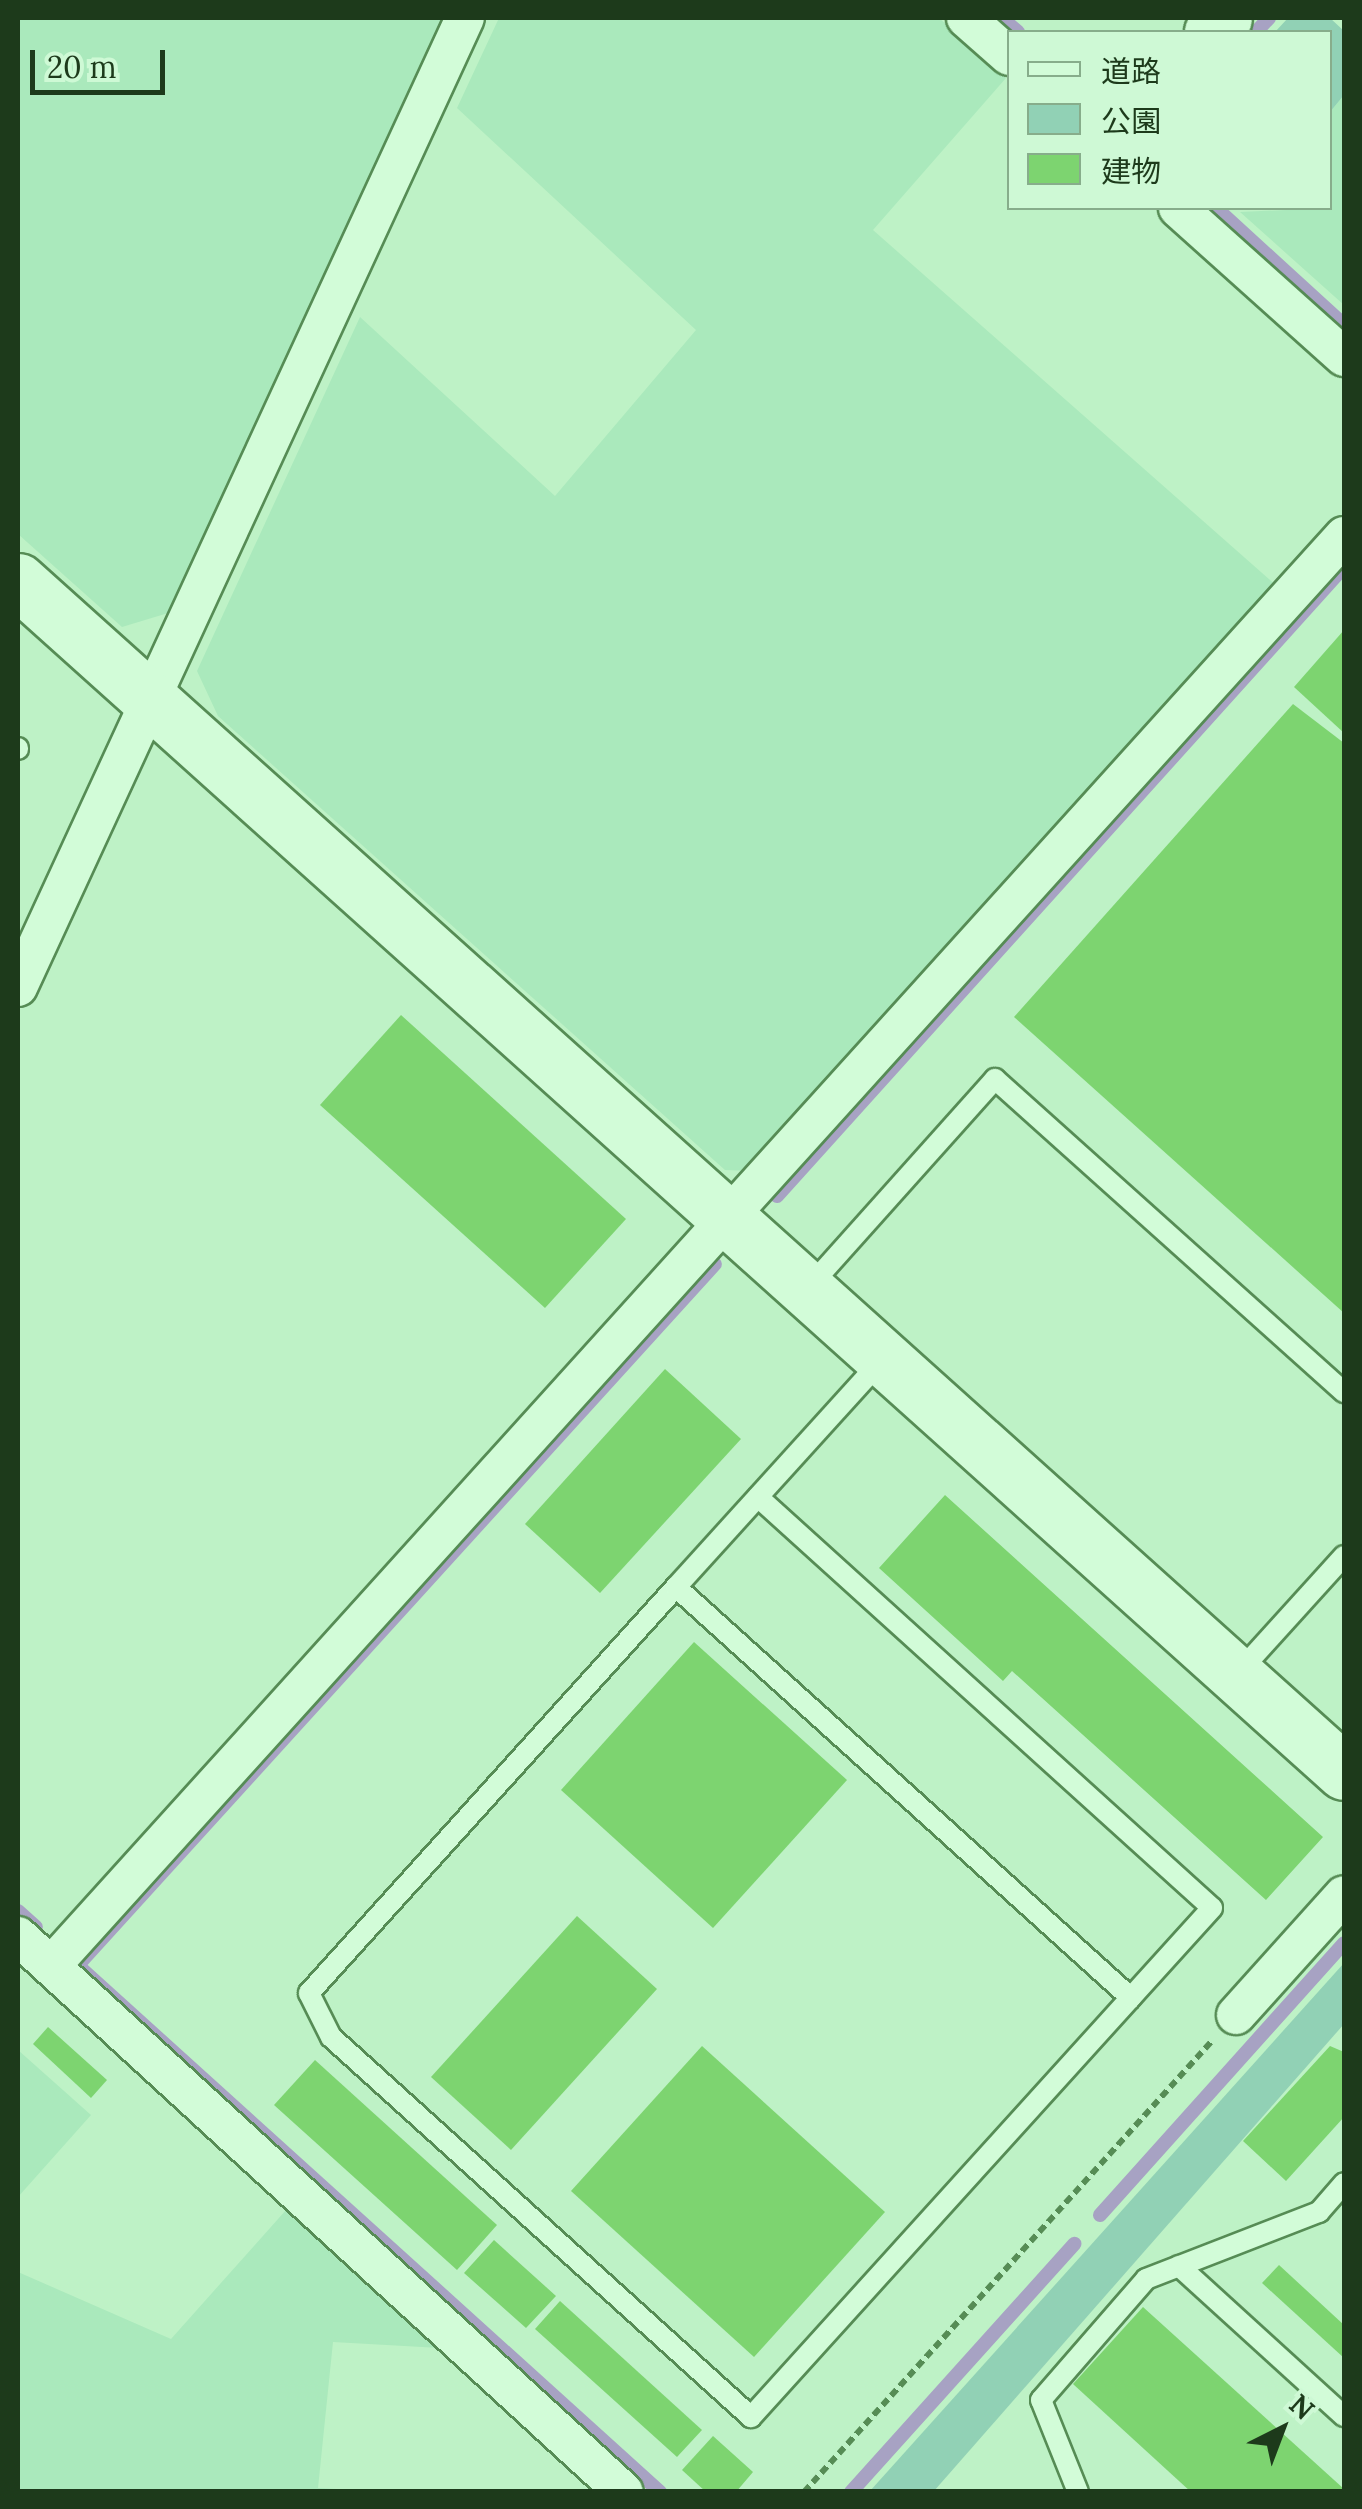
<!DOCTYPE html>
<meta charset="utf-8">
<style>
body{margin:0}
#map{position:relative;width:1362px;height:2509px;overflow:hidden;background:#bef2c6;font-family:Lora,"Noto Sans JP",serif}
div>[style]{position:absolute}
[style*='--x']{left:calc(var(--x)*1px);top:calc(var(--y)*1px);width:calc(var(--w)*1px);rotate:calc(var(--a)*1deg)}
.farmland>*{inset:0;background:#aae9bc}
.green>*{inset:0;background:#91d1b5}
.stream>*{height:14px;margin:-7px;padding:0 7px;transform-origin:7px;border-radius:7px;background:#a7a2c3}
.building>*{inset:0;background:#7dd470}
.path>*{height:6px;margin-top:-3px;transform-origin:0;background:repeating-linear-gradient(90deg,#568c55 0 8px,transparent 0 13px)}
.roads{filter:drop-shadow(2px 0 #568c55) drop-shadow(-2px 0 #568c55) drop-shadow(0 2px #568c55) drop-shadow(0 -2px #568c55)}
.lane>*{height:20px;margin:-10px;padding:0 10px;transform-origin:10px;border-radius:10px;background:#d2fcd8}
.street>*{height:38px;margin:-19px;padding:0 19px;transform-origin:19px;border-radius:19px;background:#d2fcd8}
.secondary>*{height:55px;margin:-27.5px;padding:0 27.5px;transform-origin:27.5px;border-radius:27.5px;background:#d2fcd8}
span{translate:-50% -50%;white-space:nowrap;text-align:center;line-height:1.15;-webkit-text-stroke:10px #cef9d5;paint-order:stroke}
.frame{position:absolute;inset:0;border:20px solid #1d3a1b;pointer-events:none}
.legend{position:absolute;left:1007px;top:30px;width:325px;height:180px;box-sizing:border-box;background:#cef9d5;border:2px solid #87ad8b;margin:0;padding:12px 18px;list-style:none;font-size:30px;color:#1d3a1b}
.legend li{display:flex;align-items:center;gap:20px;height:50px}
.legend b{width:50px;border:2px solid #87ad8b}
.north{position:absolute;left:1232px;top:2379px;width:100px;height:100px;-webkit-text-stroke:8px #cef9d5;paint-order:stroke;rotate:42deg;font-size:28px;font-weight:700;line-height:40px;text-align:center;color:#1d3a1b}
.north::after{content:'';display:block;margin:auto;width:35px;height:45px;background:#1d3a1b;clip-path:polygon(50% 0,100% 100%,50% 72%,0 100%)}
.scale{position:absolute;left:30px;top:50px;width:135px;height:45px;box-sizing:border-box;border:5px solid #1d3a1b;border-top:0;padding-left:12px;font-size:30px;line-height:35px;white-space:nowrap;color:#1d3a1b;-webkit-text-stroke:8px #cef9d5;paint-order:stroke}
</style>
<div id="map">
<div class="farmland">
<div style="clip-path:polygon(18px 18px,450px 18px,178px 610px,122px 627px,18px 534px)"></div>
<div style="clip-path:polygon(499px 18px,939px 18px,1006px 78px,873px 230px,1278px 587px,752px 1171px,725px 1170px,218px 716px,197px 671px,360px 317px,555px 496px,696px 330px,457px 108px)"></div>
<div style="clip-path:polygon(1344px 95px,1344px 305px,1240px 212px,1330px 208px,1330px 112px)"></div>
<div style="clip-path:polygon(18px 2050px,91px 2115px,18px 2197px)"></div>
<div style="clip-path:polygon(286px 2210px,440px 2348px,333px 2342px,318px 2488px,374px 2491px,18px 2491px,18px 2272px,171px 2339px)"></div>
</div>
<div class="green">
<div style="clip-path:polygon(1288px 18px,1330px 18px,1344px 31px,1344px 95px,1330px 112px,1330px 32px,1275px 32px)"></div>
<div style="clip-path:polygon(1344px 1963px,1344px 2024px,934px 2491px,870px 2491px)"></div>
</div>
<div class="stream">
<div style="--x:1002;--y:18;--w:21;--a:41"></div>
<div style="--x:1256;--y:32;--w:19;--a:-47"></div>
<div style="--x:1216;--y:208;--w:173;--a:42.4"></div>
<div style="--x:777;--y:1196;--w:847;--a:-47.97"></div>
<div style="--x:18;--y:1911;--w:24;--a:42"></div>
<div style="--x:75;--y:1963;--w:789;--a:42.12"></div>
<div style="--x:78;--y:1965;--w:947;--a:-47.74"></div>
<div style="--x:1100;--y:2215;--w:365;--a:-48.1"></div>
<div style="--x:851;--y:2492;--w:334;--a:-48"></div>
</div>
<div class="building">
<div style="clip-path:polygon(1344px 630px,1344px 733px,1294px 687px)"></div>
<div style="clip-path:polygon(1293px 704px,1344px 743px,1344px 1313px,1014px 1017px)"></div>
<div style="clip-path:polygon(401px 1015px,626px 1219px,545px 1308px,320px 1105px)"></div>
<div style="clip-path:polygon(665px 1369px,741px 1439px,600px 1593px,525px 1524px)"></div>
<div style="clip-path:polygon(945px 1495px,1323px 1837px,1266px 1900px,1012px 1671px,1003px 1681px,879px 1568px)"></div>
<div style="clip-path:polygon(694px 1642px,847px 1780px,713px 1928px,561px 1790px)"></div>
<div style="clip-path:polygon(577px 1916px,657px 1989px,511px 2150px,431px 2077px)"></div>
<div style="clip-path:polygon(48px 2027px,107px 2080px,91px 2098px,33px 2044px)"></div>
<div style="clip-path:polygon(702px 2046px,885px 2212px,754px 2357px,571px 2191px)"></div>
<div style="clip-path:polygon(1330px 2046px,1344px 2052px,1344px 2117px,1286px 2181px,1243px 2141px)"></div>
<div style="clip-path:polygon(315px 2060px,497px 2225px,457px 2270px,274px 2105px)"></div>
<div style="clip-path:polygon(494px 2240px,556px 2296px,526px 2328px,464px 2273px)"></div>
<div style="clip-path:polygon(1279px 2265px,1344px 2325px,1344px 2358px,1262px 2283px)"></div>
<div style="clip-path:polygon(560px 2301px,702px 2430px,677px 2457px,535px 2329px)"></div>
<div style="clip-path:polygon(1143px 2307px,1344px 2489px,1344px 2492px,1191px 2492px,1073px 2384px)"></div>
<div style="clip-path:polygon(713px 2436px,753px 2472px,736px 2492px,706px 2492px,682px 2470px)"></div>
</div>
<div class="path">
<div style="--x:804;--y:2492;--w:607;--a:-47.87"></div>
</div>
<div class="roads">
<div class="lane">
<div style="--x:18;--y:748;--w:1;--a:90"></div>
<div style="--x:809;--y:1287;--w:279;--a:-48.2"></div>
<div style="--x:995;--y:1079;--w:469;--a:41.9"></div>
<div style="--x:758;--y:1497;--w:612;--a:42.15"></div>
<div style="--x:1212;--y:1908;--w:687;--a:132.17"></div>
<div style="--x:751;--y:2417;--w:566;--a:-137.86"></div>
<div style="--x:331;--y:2037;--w:49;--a:-116.6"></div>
<div style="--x:309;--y:1993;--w:547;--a:-47.89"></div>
<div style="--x:676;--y:1587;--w:307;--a:-47.8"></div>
<div style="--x:676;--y:1587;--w:613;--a:42.09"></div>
<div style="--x:1238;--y:1673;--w:158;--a:-47.8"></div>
<div style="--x:1179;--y:2266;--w:223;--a:42.3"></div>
<div style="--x:1078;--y:2492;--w:99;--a:-111.9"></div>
<div style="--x:1041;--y:2400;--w:160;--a:-49"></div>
<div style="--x:1146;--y:2279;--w:186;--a:-21.2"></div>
<div style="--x:1319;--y:2212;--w:38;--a:-49"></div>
</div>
<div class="street">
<div style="--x:966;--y:18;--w:57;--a:41.5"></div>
<div style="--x:1178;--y:208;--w:223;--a:41.9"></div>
<div style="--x:18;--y:987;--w:1067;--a:-65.24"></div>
<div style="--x:18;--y:1936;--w:822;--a:42.54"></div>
<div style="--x:51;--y:1966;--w:1928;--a:-47.88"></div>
<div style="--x:1236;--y:2015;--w:161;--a:-48"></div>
</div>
<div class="secondary">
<div style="--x:1212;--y:32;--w:18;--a:-49"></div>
<div style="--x:18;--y:581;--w:1782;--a:41.93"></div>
</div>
</div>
<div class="frame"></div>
<ul class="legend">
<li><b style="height:12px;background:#d2fcd8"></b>道路</li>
<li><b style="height:28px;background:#91d1b5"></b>公園</li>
<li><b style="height:28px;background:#7dd470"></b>建物</li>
</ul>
<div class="north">N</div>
<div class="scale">20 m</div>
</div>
